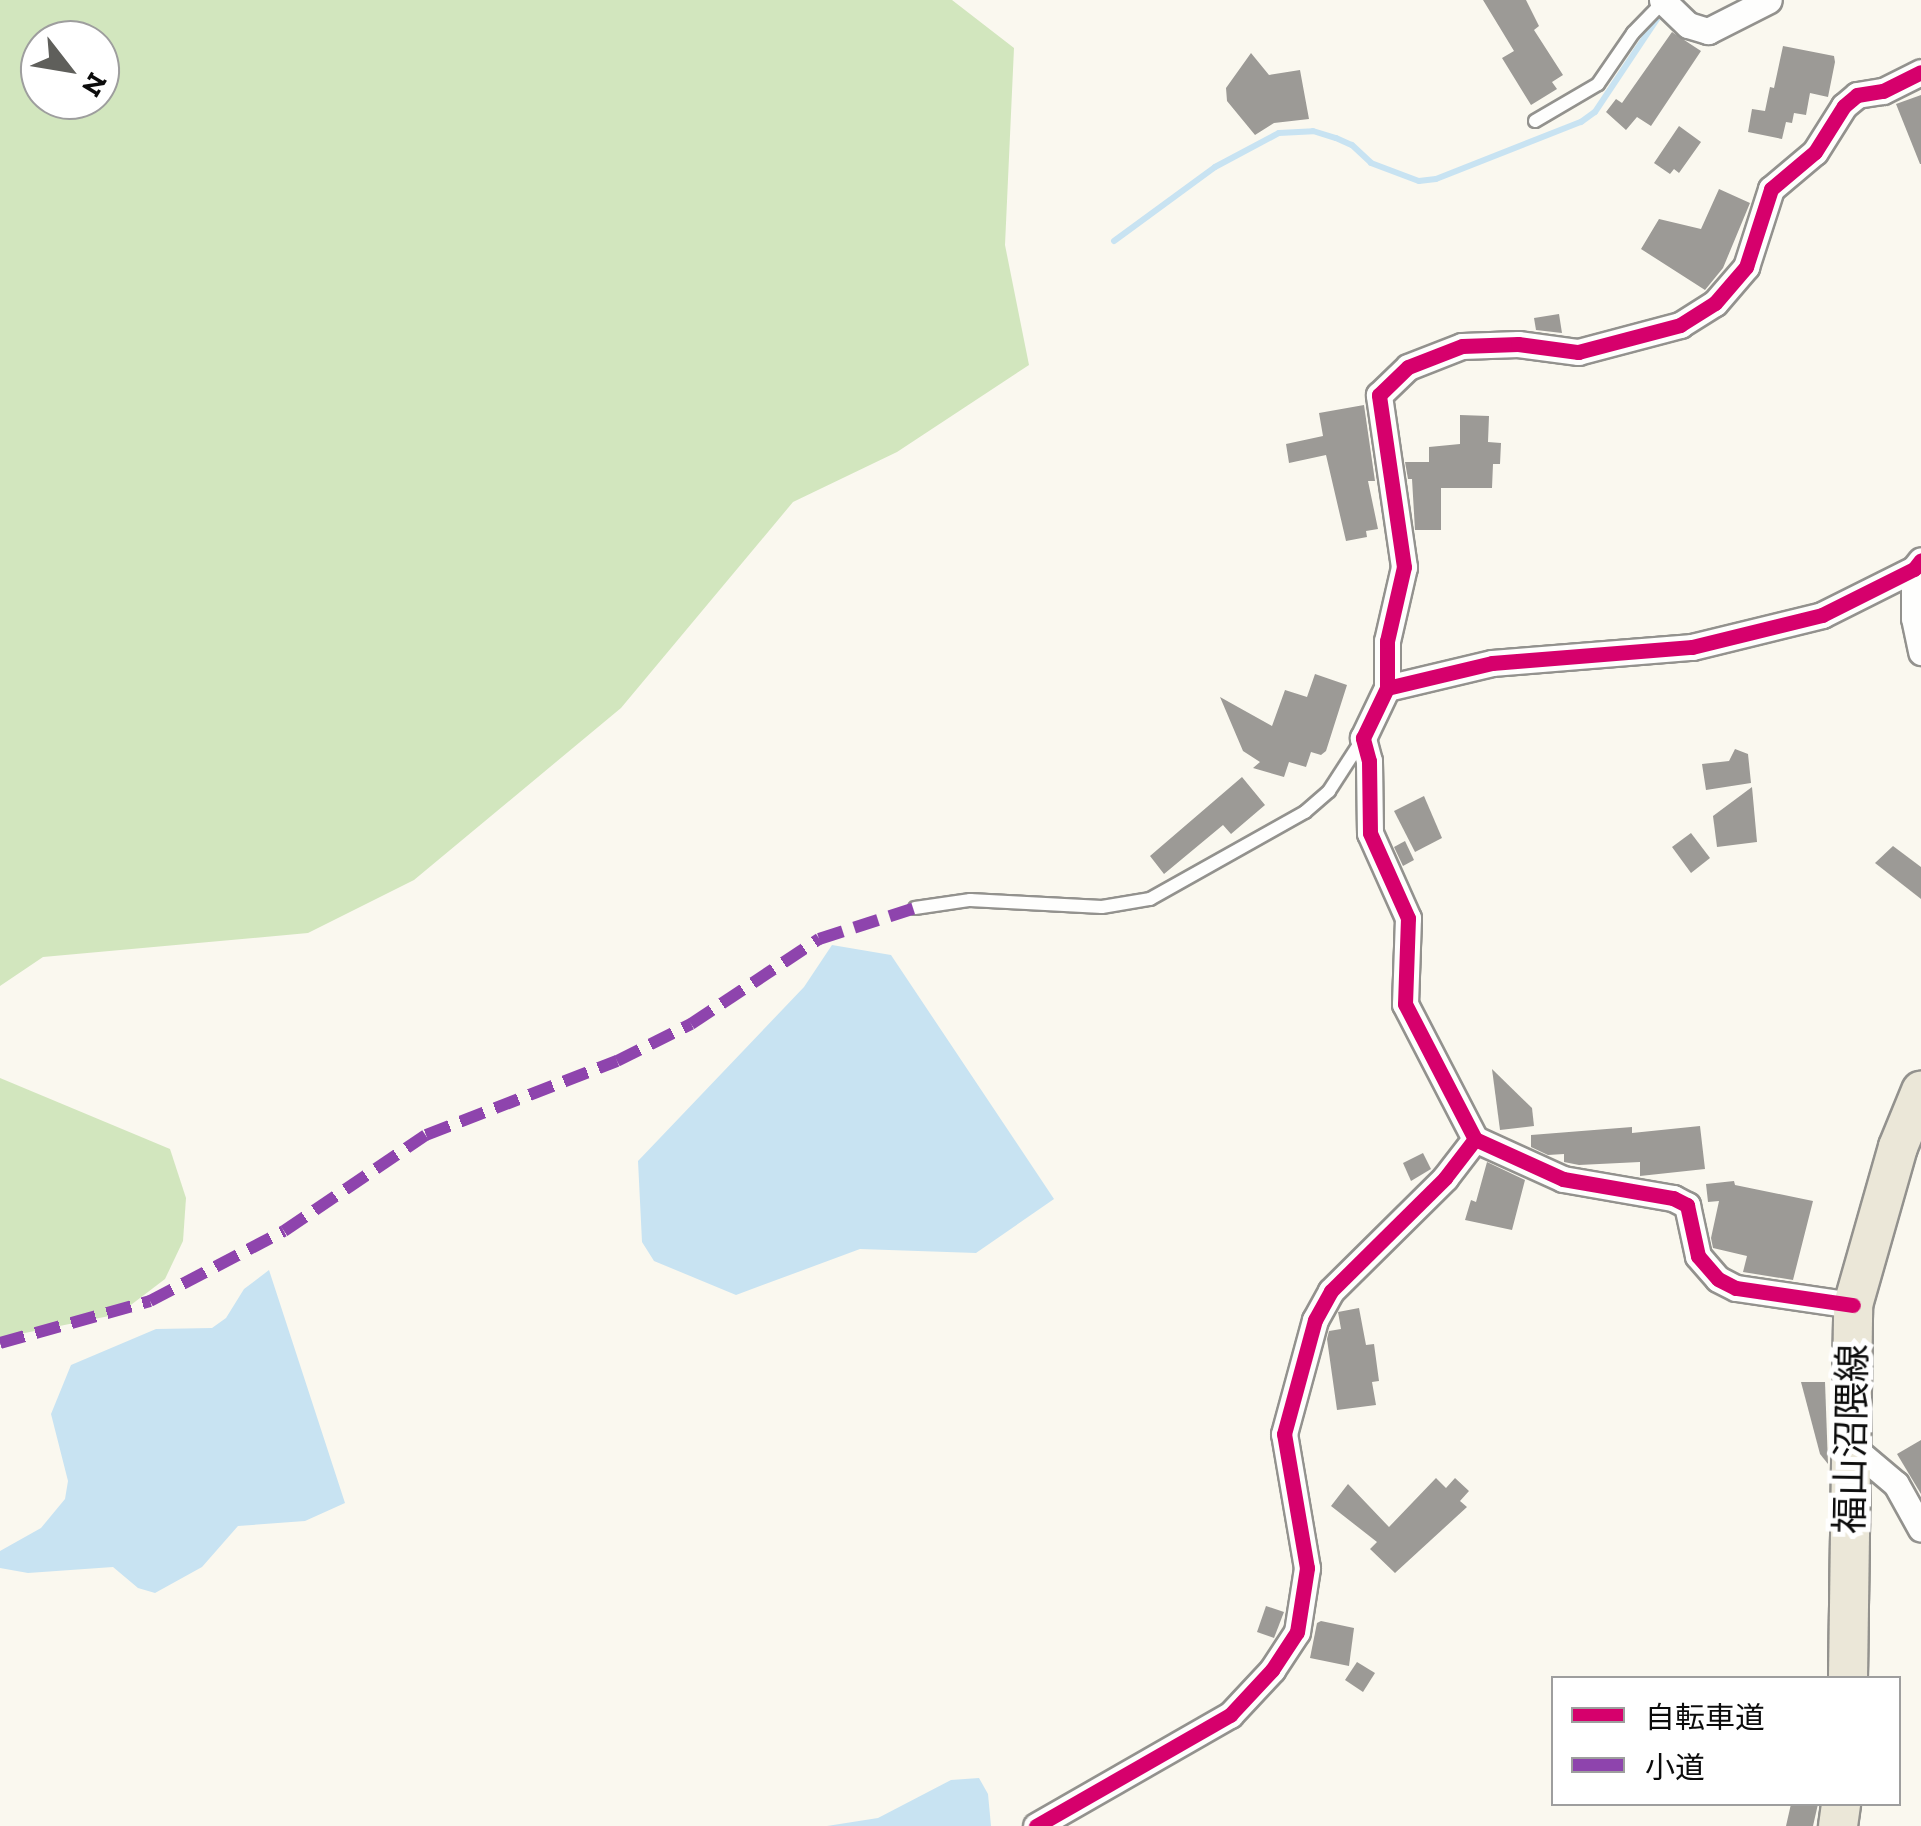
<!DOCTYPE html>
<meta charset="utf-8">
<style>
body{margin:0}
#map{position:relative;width:1921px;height:1826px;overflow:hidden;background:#faf8ef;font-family:"Zilla Slab","Noto Sans JP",serif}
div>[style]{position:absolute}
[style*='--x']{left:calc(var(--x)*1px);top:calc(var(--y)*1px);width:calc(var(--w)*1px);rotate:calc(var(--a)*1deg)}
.forest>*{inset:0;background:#d2e6be}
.water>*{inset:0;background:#c8e3f2}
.stream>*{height:6px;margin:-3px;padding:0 3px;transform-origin:3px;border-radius:3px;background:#c8e3f2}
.building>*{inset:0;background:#9c9a96}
.roads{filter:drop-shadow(2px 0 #93928e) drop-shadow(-2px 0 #93928e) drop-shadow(0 2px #93928e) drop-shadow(0 -2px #93928e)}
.lane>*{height:12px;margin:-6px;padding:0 6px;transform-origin:6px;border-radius:6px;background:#fefefd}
.street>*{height:25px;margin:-12.5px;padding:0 12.5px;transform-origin:12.5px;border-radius:12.5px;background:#fefefd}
.primary>*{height:38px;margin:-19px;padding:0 19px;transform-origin:19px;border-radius:19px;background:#ebe7d8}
.quiet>*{height:12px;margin-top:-6px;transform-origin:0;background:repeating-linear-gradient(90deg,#8e44ad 0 25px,transparent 0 37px)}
.cycleway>*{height:15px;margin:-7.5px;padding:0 7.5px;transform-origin:7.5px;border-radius:7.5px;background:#d6006c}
span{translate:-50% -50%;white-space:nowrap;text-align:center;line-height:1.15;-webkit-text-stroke:10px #fff;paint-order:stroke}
.street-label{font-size:38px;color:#0c0c0c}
.legend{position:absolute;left:1551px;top:1676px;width:350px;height:130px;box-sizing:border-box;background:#fff;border:2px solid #9e9e9e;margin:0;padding:12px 18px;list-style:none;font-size:30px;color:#0c0c0c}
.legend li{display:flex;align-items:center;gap:20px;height:50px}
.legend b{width:50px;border:2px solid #9e9e9e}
.north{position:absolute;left:20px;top:20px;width:100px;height:100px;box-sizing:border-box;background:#fff;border:2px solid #9e9e9e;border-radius:50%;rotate:121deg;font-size:28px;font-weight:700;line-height:40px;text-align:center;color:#0c0c0c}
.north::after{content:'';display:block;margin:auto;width:35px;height:45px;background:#5f5f5b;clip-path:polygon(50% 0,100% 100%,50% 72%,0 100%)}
</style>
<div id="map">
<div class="forest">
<div style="clip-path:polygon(evenodd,0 0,952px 0,1014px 48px,1005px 245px,1029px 365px,897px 452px,793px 502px,621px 708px,414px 880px,308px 933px,43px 957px,0 986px,0 0,40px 40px,100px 40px,100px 100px,40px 100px,40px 40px)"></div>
<div style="clip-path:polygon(0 1078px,170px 1149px,186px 1198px,183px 1241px,165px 1279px,119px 1314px,0 1338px)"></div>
</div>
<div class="water">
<div style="clip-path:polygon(832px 945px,891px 955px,1054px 1199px,976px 1253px,860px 1249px,736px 1295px,654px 1261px,642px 1242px,638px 1161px,804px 987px)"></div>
<div style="clip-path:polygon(269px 1270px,345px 1503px,305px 1521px,238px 1526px,202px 1567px,155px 1593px,138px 1588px,113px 1567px,28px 1573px,0 1568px,0 1551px,41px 1528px,65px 1499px,68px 1481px,51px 1414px,71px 1365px,156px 1329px,212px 1328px,226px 1318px,244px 1289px)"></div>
<div style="clip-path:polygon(979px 1778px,988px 1794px,991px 1826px,827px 1826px,878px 1818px,951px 1780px)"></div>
</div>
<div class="stream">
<div style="--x:1114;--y:241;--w:125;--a:-36.2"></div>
<div style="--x:1215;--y:167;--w:72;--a:-28"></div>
<div style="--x:1279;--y:133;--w:34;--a:-3"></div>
<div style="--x:1313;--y:131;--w:24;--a:17"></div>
<div style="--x:1336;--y:138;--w:17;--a:24"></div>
<div style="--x:1352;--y:145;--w:26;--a:43"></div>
<div style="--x:1371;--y:163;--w:51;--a:20.6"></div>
<div style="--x:1419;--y:181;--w:17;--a:-7"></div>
<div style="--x:1436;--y:179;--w:156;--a:-21.5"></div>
<div style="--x:1581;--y:122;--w:17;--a:-36"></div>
<div style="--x:1595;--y:112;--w:115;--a:-56.3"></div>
</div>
<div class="building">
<div style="clip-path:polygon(1483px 0,1526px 0,1539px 26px,1534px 30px,1563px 75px,1552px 82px,1557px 89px,1531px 105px,1502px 58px,1514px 51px)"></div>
<div style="clip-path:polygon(1672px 32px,1701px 51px,1651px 126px,1637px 117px,1626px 130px,1606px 112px,1616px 99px,1622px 103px)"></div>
<div style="clip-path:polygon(1783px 46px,1834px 56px,1835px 62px,1828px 97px,1810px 93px,1806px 115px,1794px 113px,1792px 123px,1786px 122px,1782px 139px,1748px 132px,1752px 109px,1765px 111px,1770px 87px,1774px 88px)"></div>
<div style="clip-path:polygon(1251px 53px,1269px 75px,1300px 70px,1309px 119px,1274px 123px,1255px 135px,1227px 101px,1226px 88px)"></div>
<div style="clip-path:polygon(1921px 95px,1921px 164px,1920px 164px,1896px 104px)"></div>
<div style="clip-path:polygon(1679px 126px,1701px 142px,1679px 173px,1674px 169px,1670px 174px,1654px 163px)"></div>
<div style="clip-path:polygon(1719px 189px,1750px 203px,1723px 268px,1705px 290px,1641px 249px,1659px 219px,1701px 229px)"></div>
<div style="clip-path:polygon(1559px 314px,1562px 333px,1536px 330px,1534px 318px)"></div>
<div style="clip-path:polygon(1364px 405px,1375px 481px,1368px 481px,1378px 529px,1366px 531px,1367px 537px,1346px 541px,1326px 455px,1289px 463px,1286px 444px,1323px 436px,1319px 413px)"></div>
<div style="clip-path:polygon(1460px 415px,1489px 416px,1488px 442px,1501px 443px,1500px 464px,1493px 464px,1492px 488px,1441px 488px,1441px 530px,1415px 530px,1412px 479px,1408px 479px,1405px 462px,1429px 462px,1429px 447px,1460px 444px)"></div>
<div style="clip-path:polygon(1315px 674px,1347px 685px,1326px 751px,1321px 755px,1311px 752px,1306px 767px,1289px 762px,1284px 777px,1253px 768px,1260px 762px,1243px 751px,1220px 697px,1272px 726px,1285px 690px,1307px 697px)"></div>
<div style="clip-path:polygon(1735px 749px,1748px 754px,1751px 783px,1706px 790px,1702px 764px,1729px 761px)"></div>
<div style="clip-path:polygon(1242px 777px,1265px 805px,1231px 834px,1223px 825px,1164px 874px,1150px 856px)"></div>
<div style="clip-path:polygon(1752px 787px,1757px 842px,1717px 847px,1713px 816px)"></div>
<div style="clip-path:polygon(1424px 796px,1442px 838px,1415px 852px,1394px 811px)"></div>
<div style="clip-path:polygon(1691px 833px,1710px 858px,1691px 873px,1672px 847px)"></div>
<div style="clip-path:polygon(1405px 841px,1414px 860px,1403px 866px,1394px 847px)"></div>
<div style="clip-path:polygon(1893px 846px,1921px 867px,1921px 899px,1875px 863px)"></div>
<div style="clip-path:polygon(1492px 1069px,1532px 1108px,1534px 1126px,1500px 1130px)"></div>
<div style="clip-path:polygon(1700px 1126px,1705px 1169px,1640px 1176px,1640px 1162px,1579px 1165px,1564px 1162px,1564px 1154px,1548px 1155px,1531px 1147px,1531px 1135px,1632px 1127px,1632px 1133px)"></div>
<div style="clip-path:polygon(1423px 1153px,1431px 1169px,1411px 1181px,1403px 1163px)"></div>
<div style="clip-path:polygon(1487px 1162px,1525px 1180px,1512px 1230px,1465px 1220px,1471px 1200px,1476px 1202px)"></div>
<div style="clip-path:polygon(1734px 1181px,1735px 1185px,1813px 1201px,1793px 1280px,1743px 1272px,1747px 1256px,1713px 1248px,1711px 1238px,1719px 1201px,1708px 1202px,1706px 1184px)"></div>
<div style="clip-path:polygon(1359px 1308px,1366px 1345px,1374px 1344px,1379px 1381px,1372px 1382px,1376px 1405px,1337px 1410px,1327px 1339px,1329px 1331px,1341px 1329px,1338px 1312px)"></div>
<div style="clip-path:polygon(1801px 1382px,1825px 1382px,1828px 1464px,1820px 1454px)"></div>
<div style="clip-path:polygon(1921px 1440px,1921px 1494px,1897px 1454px)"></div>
<div style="clip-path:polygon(1436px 1478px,1446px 1488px,1455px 1478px,1469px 1491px,1460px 1501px,1467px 1507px,1395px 1573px,1370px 1549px,1377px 1542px,1331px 1506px,1348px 1484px,1389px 1527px)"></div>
<div style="clip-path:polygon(1266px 1606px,1284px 1612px,1274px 1638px,1257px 1632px)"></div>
<div style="clip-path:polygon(1321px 1621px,1354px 1628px,1349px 1666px,1310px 1658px,1317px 1623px)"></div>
<div style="clip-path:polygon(1357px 1662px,1375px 1673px,1363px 1692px,1345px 1680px)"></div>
<div style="clip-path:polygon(1791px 1804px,1818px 1804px,1813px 1826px,1786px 1826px)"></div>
</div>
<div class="roads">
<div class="lane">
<div style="--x:1535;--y:121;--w:73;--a:-30.4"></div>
<div style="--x:1598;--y:84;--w:62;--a:-55.5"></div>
<div style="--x:1633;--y:33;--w:43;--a:-45.9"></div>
<div style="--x:915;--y:908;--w:56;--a:-8.3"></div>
<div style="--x:970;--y:900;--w:132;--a:3"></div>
<div style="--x:1102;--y:907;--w:49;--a:-9.5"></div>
<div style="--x:1150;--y:899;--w:178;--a:-29.3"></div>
<div style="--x:1305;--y:812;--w:32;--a:-41"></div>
<div style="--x:1329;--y:791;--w:61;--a:-57.1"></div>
</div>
<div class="street">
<div style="--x:1662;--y:0;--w:36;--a:44"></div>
<div style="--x:1688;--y:25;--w:21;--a:17"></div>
<div style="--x:1708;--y:31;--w:68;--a:-26.9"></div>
<div style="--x:1914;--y:569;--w:49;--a:90"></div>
<div style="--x:1914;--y:618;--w:35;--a:78"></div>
<div style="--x:1387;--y:688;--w:108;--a:-13.4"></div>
<div style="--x:1492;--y:663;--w:201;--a:-4.6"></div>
<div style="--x:1692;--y:647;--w:134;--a:-13.8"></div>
<div style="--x:1822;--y:615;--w:103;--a:-26.6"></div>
<div style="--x:1914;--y:569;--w:11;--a:-52"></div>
<div style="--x:1475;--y:1139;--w:152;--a:-117.4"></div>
<div style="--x:1405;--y:1004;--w:86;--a:-88"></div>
<div style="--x:1408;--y:918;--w:93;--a:-114.1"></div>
<div style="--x:1370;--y:833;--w:72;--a:-90.8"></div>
<div style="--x:1369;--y:761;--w:24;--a:-105"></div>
<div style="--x:1363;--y:738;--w:55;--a:-64.4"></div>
<div style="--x:1387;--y:688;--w:47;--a:-90"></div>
<div style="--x:1387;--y:641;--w:76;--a:-77.1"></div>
<div style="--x:1404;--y:567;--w:174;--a:-98.3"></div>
<div style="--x:1379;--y:395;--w:40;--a:-44"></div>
<div style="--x:1408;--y:367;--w:58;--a:-21.3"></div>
<div style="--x:1462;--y:346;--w:56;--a:-2"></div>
<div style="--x:1518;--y:344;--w:61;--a:7.6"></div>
<div style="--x:1578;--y:352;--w:106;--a:-14.8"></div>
<div style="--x:1680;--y:325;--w:41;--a:-32.2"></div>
<div style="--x:1715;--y:303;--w:48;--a:-49.3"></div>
<div style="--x:1746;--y:267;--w:82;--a:-72.2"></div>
<div style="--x:1771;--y:189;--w:57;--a:-40.1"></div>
<div style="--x:1815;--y:152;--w:54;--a:-57.8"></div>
<div style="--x:1844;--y:106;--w:17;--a:-40"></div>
<div style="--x:1857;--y:95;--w:26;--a:-9"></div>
<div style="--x:1883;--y:91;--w:42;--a:-26.6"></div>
<div style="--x:1852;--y:1447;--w:57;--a:40.1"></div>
<div style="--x:1896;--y:1484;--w:51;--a:60.9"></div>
<div style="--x:1036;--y:1826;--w:224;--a:-29.8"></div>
<div style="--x:1230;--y:1715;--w:62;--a:-47"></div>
<div style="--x:1272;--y:1670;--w:45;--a:-56.7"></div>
<div style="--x:1297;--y:1632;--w:65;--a:-81.1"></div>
<div style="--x:1307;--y:1568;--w:136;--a:-99.7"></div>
<div style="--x:1284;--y:1434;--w:118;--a:-74.8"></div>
<div style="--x:1315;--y:1320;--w:33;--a:-61"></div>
<div style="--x:1331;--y:1291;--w:161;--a:-44.7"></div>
<div style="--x:1445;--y:1178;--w:49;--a:-52.4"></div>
<div style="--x:1475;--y:1139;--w:97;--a:24.4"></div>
<div style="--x:1563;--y:1179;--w:112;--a:9.8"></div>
<div style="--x:1673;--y:1198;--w:16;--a:27"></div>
<div style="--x:1687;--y:1205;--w:52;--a:77.8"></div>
<div style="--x:1698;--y:1256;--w:30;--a:49"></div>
<div style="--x:1718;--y:1279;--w:20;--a:27"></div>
<div style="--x:1736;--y:1288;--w:118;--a:8.3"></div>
</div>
<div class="primary">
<div style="--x:1848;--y:1678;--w:373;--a:-89.2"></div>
<div style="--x:1853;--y:1305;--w:164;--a:-74.1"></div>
<div style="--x:1898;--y:1147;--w:61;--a:-67.7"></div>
<div style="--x:1838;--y:1826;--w:22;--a:-82"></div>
</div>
</div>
<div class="quiet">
<div style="--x:0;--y:1343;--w:156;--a:-15.6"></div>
<div style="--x:150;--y:1301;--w:151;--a:-27.6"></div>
<div style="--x:284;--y:1231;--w:171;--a:-34.1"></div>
<div style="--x:426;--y:1135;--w:205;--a:-21.2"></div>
<div style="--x:617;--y:1061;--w:83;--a:-26.6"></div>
<div style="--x:691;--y:1024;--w:154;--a:-33.6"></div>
<div style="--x:819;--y:939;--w:101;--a:-17.9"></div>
</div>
<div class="cycleway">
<div style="--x:1387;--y:688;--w:108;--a:-13.4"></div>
<div style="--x:1492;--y:663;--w:201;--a:-4.6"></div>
<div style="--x:1692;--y:647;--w:134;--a:-13.8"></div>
<div style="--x:1822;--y:615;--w:103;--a:-26.6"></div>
<div style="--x:1914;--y:569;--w:11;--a:-52"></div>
<div style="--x:1475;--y:1139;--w:152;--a:-117.4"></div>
<div style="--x:1405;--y:1004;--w:86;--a:-88"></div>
<div style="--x:1408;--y:918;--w:93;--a:-114.1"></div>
<div style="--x:1370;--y:833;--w:72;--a:-90.8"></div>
<div style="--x:1369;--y:761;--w:24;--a:-105"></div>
<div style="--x:1363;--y:738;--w:55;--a:-64.4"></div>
<div style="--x:1387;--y:688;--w:47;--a:-90"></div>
<div style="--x:1387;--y:641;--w:76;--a:-77.1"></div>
<div style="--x:1404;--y:567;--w:174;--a:-98.3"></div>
<div style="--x:1379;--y:395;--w:40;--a:-44"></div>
<div style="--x:1408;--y:367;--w:58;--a:-21.3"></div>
<div style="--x:1462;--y:346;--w:56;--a:-2"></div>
<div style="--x:1518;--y:344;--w:61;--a:7.6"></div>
<div style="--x:1578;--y:352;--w:106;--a:-14.8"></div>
<div style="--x:1680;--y:325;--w:41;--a:-32.2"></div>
<div style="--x:1715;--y:303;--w:48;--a:-49.3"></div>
<div style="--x:1746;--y:267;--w:82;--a:-72.2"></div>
<div style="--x:1771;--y:189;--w:57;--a:-40.1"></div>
<div style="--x:1815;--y:152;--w:54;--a:-57.8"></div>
<div style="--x:1844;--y:106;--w:17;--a:-40"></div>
<div style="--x:1857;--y:95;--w:26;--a:-9"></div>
<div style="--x:1883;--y:91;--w:42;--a:-26.6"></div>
<div style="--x:1036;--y:1826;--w:224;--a:-29.8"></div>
<div style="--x:1230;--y:1715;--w:62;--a:-47"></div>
<div style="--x:1272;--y:1670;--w:45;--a:-56.7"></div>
<div style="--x:1297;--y:1632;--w:65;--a:-81.1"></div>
<div style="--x:1307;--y:1568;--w:136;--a:-99.7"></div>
<div style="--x:1284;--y:1434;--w:118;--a:-74.8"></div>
<div style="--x:1315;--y:1320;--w:33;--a:-61"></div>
<div style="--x:1331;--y:1291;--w:161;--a:-44.7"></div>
<div style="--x:1445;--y:1178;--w:49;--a:-52.4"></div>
<div style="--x:1475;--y:1139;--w:97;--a:24.4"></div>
<div style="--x:1563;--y:1179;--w:112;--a:9.8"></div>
<div style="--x:1673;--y:1198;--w:16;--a:27"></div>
<div style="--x:1687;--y:1205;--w:52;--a:77.8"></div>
<div style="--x:1698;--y:1256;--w:30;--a:49"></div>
<div style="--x:1718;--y:1279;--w:20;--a:27"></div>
<div style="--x:1736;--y:1288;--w:118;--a:8.3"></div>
</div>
<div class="street-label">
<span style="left:1852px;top:1439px;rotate:-89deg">福山沼隈線</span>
</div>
<ul class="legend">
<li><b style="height:12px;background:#d6006c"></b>自転車道</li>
<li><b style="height:12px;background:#8e44ad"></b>小道</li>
</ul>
<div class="north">N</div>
</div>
